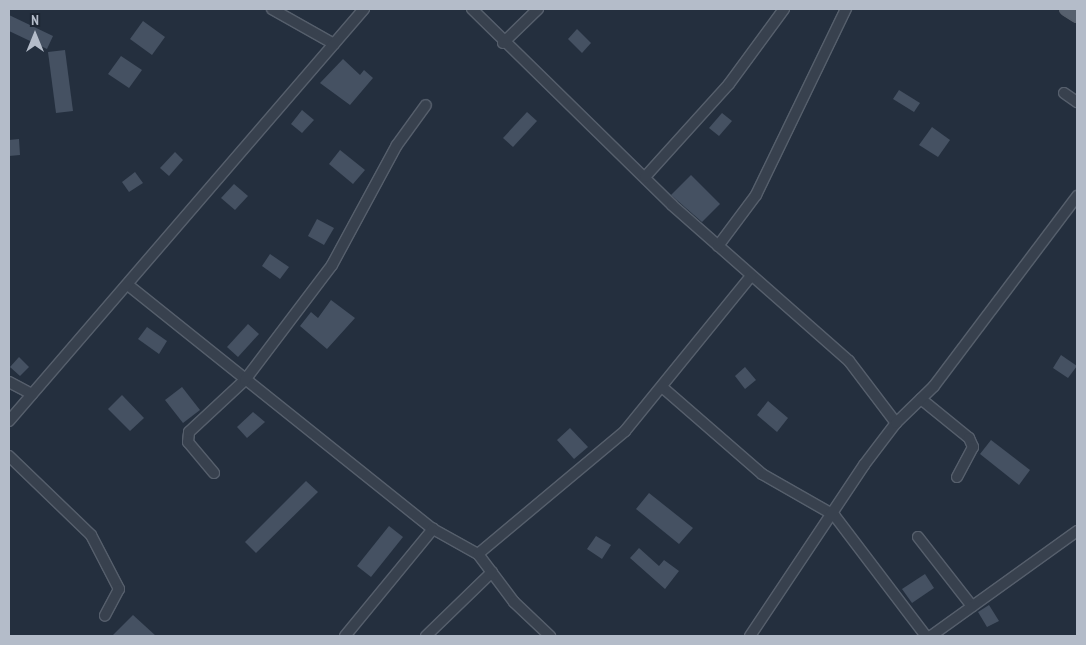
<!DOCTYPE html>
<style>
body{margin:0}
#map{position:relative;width:1086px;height:645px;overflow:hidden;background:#242f3e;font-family:"PT Sans Narrow",sans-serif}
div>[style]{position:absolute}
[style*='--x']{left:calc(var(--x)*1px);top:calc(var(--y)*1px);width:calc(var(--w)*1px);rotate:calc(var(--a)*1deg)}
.building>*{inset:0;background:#455162}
.roads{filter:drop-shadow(1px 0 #565f6c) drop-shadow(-1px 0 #565f6c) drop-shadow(0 1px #565f6c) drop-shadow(0 -1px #565f6c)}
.minor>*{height:10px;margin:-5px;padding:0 5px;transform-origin:5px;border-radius:5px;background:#38414e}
.major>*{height:12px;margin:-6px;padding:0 6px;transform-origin:6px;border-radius:6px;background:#56606e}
span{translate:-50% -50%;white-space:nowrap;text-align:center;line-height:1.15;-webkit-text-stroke:4px #1d2633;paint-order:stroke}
.frame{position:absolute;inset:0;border:10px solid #b4bcc9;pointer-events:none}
.north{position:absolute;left:10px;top:10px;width:50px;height:50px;-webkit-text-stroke:4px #1d2633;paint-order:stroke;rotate:0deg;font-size:14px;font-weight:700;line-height:20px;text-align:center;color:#b4bcc9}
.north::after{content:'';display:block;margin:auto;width:18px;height:22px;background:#b4bcc9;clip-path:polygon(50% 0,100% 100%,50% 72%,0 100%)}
</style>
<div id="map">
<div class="building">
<div style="clip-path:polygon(9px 15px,53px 36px,47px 49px,9px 31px)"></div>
<div style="clip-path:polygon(143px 21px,165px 37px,152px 55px,130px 39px)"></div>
<div style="clip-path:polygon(577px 29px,591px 43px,582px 53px,568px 39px)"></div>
<div style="clip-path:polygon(65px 50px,73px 111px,56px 113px,48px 52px)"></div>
<div style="clip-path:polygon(121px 56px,142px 70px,129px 88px,108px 74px)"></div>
<div style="clip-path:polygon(343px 59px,360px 75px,364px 70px,373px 78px,350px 105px,320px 83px)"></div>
<div style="clip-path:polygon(899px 90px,920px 103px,914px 112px,893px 99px)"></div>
<div style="clip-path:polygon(302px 110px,314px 120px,302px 133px,291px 124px)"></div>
<div style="clip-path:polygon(527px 112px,537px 121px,513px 147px,503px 138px)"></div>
<div style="clip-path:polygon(722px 113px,732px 121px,719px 136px,709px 128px)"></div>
<div style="clip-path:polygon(932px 127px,950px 140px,938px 157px,919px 145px)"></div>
<div style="clip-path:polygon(19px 139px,20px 155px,9px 156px,9px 140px)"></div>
<div style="clip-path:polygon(340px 150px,365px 170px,353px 184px,329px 164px)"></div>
<div style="clip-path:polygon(175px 152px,183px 160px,169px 176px,160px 168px)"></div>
<div style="clip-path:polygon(135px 172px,143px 183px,129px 192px,122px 182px)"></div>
<div style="clip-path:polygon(691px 175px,720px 204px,702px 222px,671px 195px)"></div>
<div style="clip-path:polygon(234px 184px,248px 196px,235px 210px,221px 198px)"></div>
<div style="clip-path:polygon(317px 219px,334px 228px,324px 245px,308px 236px)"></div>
<div style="clip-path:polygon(270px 254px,289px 267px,280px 279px,262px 266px)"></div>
<div style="clip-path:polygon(331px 300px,355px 318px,327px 349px,300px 326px,311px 312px,318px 318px)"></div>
<div style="clip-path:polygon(248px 324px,259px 334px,238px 357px,227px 347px)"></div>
<div style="clip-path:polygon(147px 327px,167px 341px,159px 354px,138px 339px)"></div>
<div style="clip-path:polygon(1061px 355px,1077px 366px,1068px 378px,1053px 368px)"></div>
<div style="clip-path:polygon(19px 357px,29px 367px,20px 376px,10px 367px)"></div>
<div style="clip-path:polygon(745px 367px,756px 380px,745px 389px,735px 376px)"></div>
<div style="clip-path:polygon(182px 387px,200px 410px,183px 423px,165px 400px)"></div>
<div style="clip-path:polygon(122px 395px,144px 418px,130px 431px,108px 409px)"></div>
<div style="clip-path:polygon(768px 401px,788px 418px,777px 432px,757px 415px)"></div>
<div style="clip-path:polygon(253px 412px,265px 422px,247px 438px,237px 427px)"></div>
<div style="clip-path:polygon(570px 428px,588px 447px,574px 459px,557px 440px)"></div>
<div style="clip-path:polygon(991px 440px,1030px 470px,1019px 485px,980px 454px)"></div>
<div style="clip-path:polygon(306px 481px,318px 492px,256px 553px,245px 542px)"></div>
<div style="clip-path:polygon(649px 493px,693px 528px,679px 544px,636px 509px)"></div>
<div style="clip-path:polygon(389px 526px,403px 537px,371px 577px,357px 566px)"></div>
<div style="clip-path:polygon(596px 536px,611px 545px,602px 559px,587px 549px)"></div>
<div style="clip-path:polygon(639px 548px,659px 566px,664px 560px,679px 571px,665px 589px,630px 558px)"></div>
<div style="clip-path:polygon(925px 574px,934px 588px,912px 603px,902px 589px)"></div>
<div style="clip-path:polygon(989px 605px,999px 621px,987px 627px,978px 612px)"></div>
<div style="clip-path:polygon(133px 615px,156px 636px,112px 636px)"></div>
</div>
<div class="roads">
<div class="minor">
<div style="--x:272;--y:9;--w:71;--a:29.4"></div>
<div style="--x:472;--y:9;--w:280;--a:44.4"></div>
<div style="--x:672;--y:205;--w:236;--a:41.4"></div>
<div style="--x:849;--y:361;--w:78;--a:52.8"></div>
<div style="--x:503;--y:43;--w:49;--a:-44.2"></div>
<div style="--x:1064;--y:93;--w:16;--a:35"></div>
<div style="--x:645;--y:177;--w:125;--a:-47.9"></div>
<div style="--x:729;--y:84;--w:93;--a:-53.7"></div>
<div style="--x:718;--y:246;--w:64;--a:-53.3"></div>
<div style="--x:756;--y:195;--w:207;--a:-64.2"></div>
<div style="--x:128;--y:285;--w:391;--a:38.7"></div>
<div style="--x:433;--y:529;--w:51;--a:29.1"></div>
<div style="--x:478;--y:554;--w:60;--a:53.1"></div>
<div style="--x:514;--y:602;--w:50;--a:43.4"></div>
<div style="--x:9;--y:382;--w:26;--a:28"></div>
<div style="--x:662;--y:387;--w:133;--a:41"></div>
<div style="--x:762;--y:474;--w:83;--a:29.7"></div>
<div style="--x:834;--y:515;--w:152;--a:52.8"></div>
<div style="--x:921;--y:399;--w:62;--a:39.1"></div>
<div style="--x:969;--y:438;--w:10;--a:66"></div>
<div style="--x:973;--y:447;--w:34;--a:118"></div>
<div style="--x:9;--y:421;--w:544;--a:-49.25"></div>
<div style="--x:9;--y:456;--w:114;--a:43.9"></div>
<div style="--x:91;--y:535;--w:61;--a:62.6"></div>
<div style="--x:119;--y:589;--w:30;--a:118"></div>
<div style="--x:214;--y:473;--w:40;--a:-130"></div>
<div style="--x:188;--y:442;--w:10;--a:-84"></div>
<div style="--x:189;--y:432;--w:76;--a:-42.9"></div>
<div style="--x:245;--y:380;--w:144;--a:-52.9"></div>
<div style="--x:332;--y:265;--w:136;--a:-61.6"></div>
<div style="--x:397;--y:145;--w:49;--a:-54.1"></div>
<div style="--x:918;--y:537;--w:88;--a:52"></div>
<div style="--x:478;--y:554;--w:192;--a:-39.9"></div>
<div style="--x:625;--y:431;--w:200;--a:-50.9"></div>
<div style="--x:345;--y:636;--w:139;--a:-50.6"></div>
<div style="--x:426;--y:636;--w:92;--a:-44.1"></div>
<div style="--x:750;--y:636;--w:206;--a:-56.3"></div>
<div style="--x:864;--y:465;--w:53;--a:-52.7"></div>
<div style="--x:896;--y:423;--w:53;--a:-44.2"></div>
<div style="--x:934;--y:386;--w:238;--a:-53"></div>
<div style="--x:931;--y:636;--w:180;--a:-35.7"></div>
</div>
<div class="major">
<div style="--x:1066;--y:9;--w:13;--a:32"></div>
</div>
</div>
<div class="frame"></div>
<div class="north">N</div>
</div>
